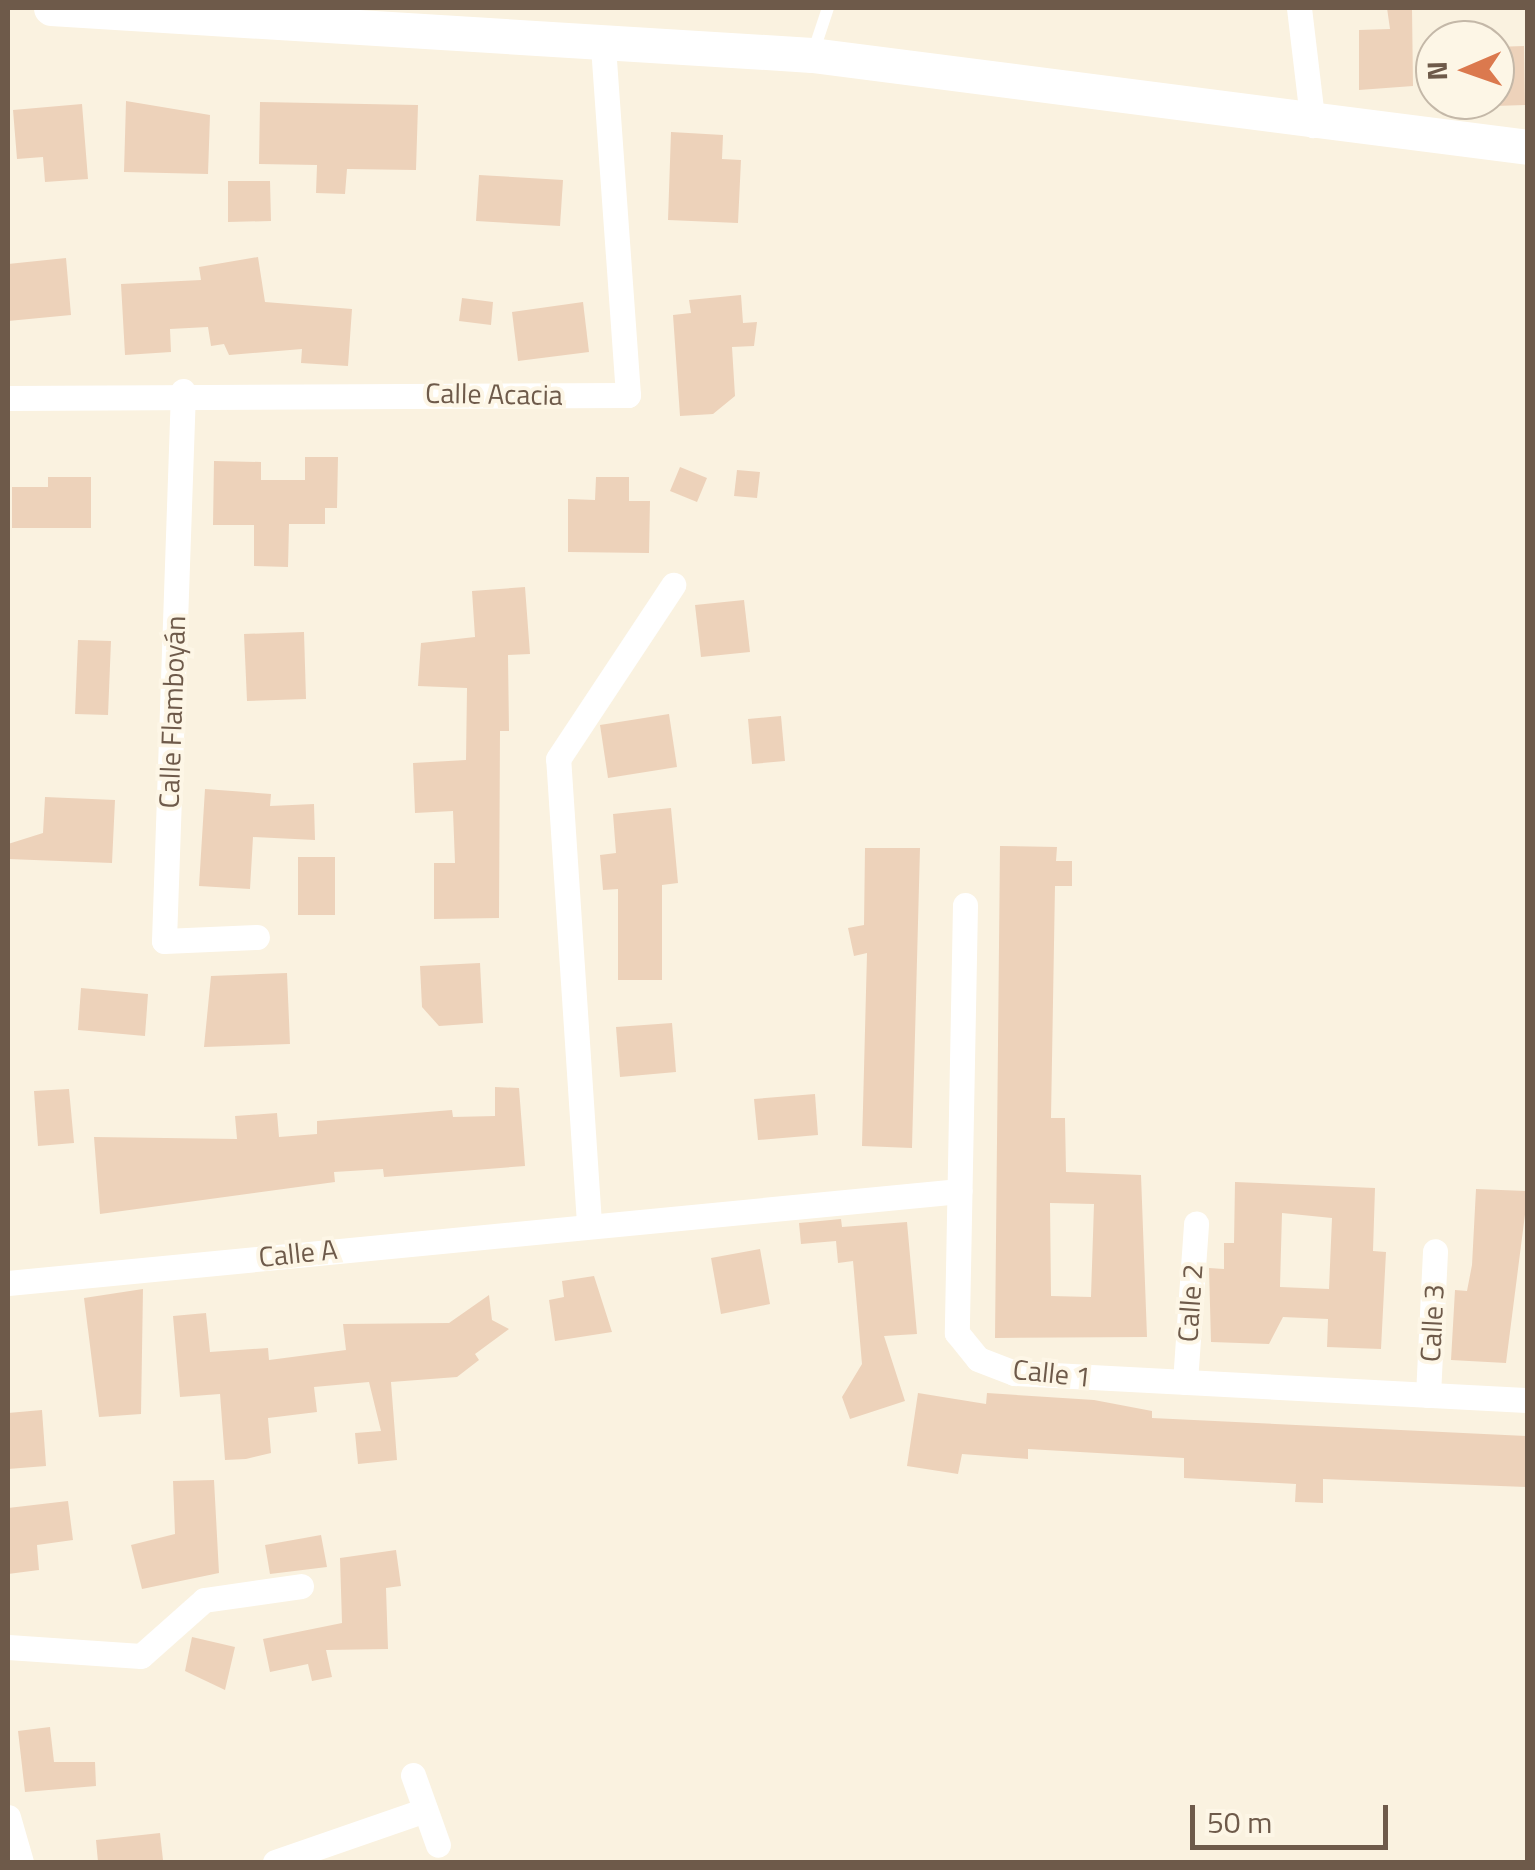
<!DOCTYPE html>
<meta charset="utf-8">
<style>
body{margin:0}
#map{position:relative;width:1535px;height:1870px;overflow:hidden;background:#faf2e0;font-family:"Titillium Web",sans-serif}
div>[style]{position:absolute}
[style*='--x']{left:calc(var(--x)*1px);top:calc(var(--y)*1px);width:calc(var(--w)*1px);rotate:calc(var(--a)*1deg)}
.building>*{inset:0;background:#edd2ba}
.lane>*{height:12px;margin:-6px;padding:0 6px;transform-origin:6px;border-radius:6px;background:#fff}
.street>*{height:25px;margin:-12.5px;padding:0 12.5px;transform-origin:12.5px;border-radius:12.5px;background:#fff}
.secondary>*{height:35px;margin:-17.5px;padding:0 17.5px;transform-origin:17.5px;border-radius:17.5px;background:#fff}
span{translate:-50% -50%;white-space:nowrap;text-align:center;line-height:1.15;-webkit-text-stroke:8px #fdf6e6;paint-order:stroke}
.street-label{font-size:28px;color:#6e5a4a}
.frame{position:absolute;inset:0;border:10px solid #6e5a4a;pointer-events:none}
.north{position:absolute;left:1415px;top:20px;width:100px;height:100px;box-sizing:border-box;background:#fdf6e6;border:2px solid #c4b8a8;border-radius:50%;rotate:268deg;font-size:28px;font-weight:700;line-height:40px;text-align:center;color:#6e5a4a}
.north::after{content:'';display:block;margin:auto;width:35px;height:45px;background:#db794e;clip-path:polygon(50% 0,100% 100%,50% 72%,0 100%)}
.scale{position:absolute;left:1190px;top:1805px;width:198px;height:45px;box-sizing:border-box;border:5px solid #6e5a4a;border-top:0;padding-left:12px;font-size:30px;line-height:35px;white-space:nowrap;color:#6e5a4a;-webkit-text-stroke:8px #fdf6e6;paint-order:stroke}
</style>
<div id="map">
<div class="building">
<div style="clip-path:polygon(1387px 8px,1412px 8px,1413px 86px,1359px 90px,1359px 30px,1390px 29px)"></div>
<div style="clip-path:polygon(1524px 46px,1525px 105px,1495px 106px,1495px 47px)"></div>
<div style="clip-path:polygon(126px 101px,210px 115px,208px 174px,124px 172px)"></div>
<div style="clip-path:polygon(260px 102px,418px 105px,416px 170px,347px 169px,345px 194px,316px 193px,317px 165px,259px 164px)"></div>
<div style="clip-path:polygon(82px 104px,88px 179px,45px 182px,43px 157px,17px 159px,13px 110px)"></div>
<div style="clip-path:polygon(671px 132px,723px 135px,722px 159px,741px 160px,738px 223px,668px 220px)"></div>
<div style="clip-path:polygon(479px 175px,563px 180px,560px 226px,476px 221px)"></div>
<div style="clip-path:polygon(228px 181px,270px 181px,271px 221px,228px 222px)"></div>
<div style="clip-path:polygon(258px 257px,265px 302px,352px 309px,348px 366px,301px 363px,302px 349px,229px 355px,224px 344px,211px 346px,208px 327px,170px 329px,171px 352px,125px 355px,121px 284px,201px 280px,199px 267px)"></div>
<div style="clip-path:polygon(66px 258px,71px 315px,8px 321px,8px 264px)"></div>
<div style="clip-path:polygon(741px 295px,743px 323px,757px 322px,754px 346px,732px 347px,735px 396px,713px 414px,680px 416px,673px 315px,691px 313px,689px 300px)"></div>
<div style="clip-path:polygon(462px 298px,493px 302px,491px 325px,459px 321px)"></div>
<div style="clip-path:polygon(583px 302px,589px 352px,518px 361px,512px 312px)"></div>
<div style="clip-path:polygon(305px 457px,338px 457px,337px 508px,325px 508px,325px 524px,289px 524px,288px 567px,254px 566px,254px 525px,213px 525px,214px 461px,261px 462px,261px 480px,305px 480px)"></div>
<div style="clip-path:polygon(680px 467px,707px 478px,697px 502px,670px 491px)"></div>
<div style="clip-path:polygon(737px 470px,760px 472px,757px 498px,734px 496px)"></div>
<div style="clip-path:polygon(48px 477px,91px 477px,91px 528px,12px 528px,12px 487px,48px 487px)"></div>
<div style="clip-path:polygon(596px 477px,629px 477px,629px 501px,650px 501px,649px 553px,568px 552px,568px 499px,595px 500px)"></div>
<div style="clip-path:polygon(525px 587px,530px 654px,508px 655px,509px 731px,500px 731px,499px 918px,434px 919px,434px 863px,455px 863px,453px 811px,415px 813px,413px 763px,466px 760px,467px 688px,418px 686px,421px 643px,475px 637px,472px 591px)"></div>
<div style="clip-path:polygon(744px 600px,750px 652px,701px 657px,695px 605px)"></div>
<div style="clip-path:polygon(304px 632px,306px 699px,247px 701px,244px 634px)"></div>
<div style="clip-path:polygon(78px 640px,111px 641px,108px 715px,75px 714px)"></div>
<div style="clip-path:polygon(669px 714px,677px 767px,608px 778px,600px 725px)"></div>
<div style="clip-path:polygon(781px 716px,785px 761px,752px 764px,748px 719px)"></div>
<div style="clip-path:polygon(205px 789px,271px 794px,270px 806px,314px 804px,315px 840px,253px 837px,250px 889px,199px 886px)"></div>
<div style="clip-path:polygon(45px 797px,115px 800px,112px 863px,8px 859px,8px 844px,43px 833px)"></div>
<div style="clip-path:polygon(671px 808px,678px 883px,662px 885px,662px 980px,618px 980px,618px 889px,603px 890px,600px 855px,616px 853px,613px 814px)"></div>
<div style="clip-path:polygon(evenodd,1000px 846px,1057px 847px,1056px 861px,1072px 861px,1072px 886px,1055px 886px,1051px 1118px,1065px 1118px,1066px 1172px,1141px 1175px,1147px 1337px,995px 1338px,1000px 846px,1050px 1203px,1094px 1204px,1091px 1297px,1051px 1296px,1050px 1203px)"></div>
<div style="clip-path:polygon(865px 848px,920px 848px,912px 1148px,862px 1146px,867px 953px,854px 956px,848px 928px,864px 925px)"></div>
<div style="clip-path:polygon(298px 857px,335px 857px,335px 915px,298px 915px)"></div>
<div style="clip-path:polygon(480px 963px,483px 1023px,439px 1026px,422px 1007px,420px 966px)"></div>
<div style="clip-path:polygon(287px 973px,290px 1044px,204px 1047px,211px 976px)"></div>
<div style="clip-path:polygon(81px 988px,148px 994px,145px 1036px,78px 1030px)"></div>
<div style="clip-path:polygon(672px 1023px,676px 1072px,620px 1077px,616px 1027px)"></div>
<div style="clip-path:polygon(495px 1087px,519px 1088px,525px 1166px,384px 1177px,383px 1169px,334px 1172px,335px 1182px,100px 1214px,94px 1137px,237px 1139px,235px 1116px,277px 1113px,279px 1137px,317px 1134px,317px 1121px,452px 1110px,453px 1117px,495px 1116px)"></div>
<div style="clip-path:polygon(69px 1089px,74px 1143px,38px 1146px,34px 1091px)"></div>
<div style="clip-path:polygon(815px 1094px,818px 1135px,758px 1140px,754px 1099px)"></div>
<div style="clip-path:polygon(evenodd,1235px 1182px,1375px 1188px,1373px 1251px,1386px 1252px,1381px 1349px,1327px 1347px,1328px 1319px,1283px 1317px,1269px 1344px,1211px 1342px,1209px 1268px,1224px 1269px,1224px 1243px,1234px 1243px,1235px 1182px,1282px 1213px,1332px 1218px,1329px 1289px,1280px 1287px,1282px 1213px)"></div>
<div style="clip-path:polygon(1476px 1189px,1528px 1191px,1506px 1363px,1451px 1360px,1455px 1290px,1467px 1291px,1472px 1265px)"></div>
<div style="clip-path:polygon(841px 1219px,842px 1227px,907px 1222px,917px 1334px,884px 1336px,905px 1401px,850px 1419px,842px 1397px,862px 1364px,853px 1261px,838px 1263px,836px 1241px,801px 1244px,799px 1223px)"></div>
<div style="clip-path:polygon(760px 1249px,770px 1304px,721px 1314px,711px 1258px)"></div>
<div style="clip-path:polygon(594px 1276px,612px 1332px,555px 1341px,549px 1300px,564px 1297px,562px 1281px)"></div>
<div style="clip-path:polygon(143px 1289px,141px 1414px,99px 1417px,84px 1298px)"></div>
<div style="clip-path:polygon(489px 1295px,492px 1320px,509px 1329px,475px 1354px,479px 1360px,457px 1377px,391px 1382px,397px 1460px,358px 1464px,355px 1433px,381px 1431px,369px 1382px,314px 1387px,317px 1412px,268px 1418px,271px 1453px,246px 1459px,225px 1460px,220px 1394px,180px 1397px,173px 1316px,206px 1313px,210px 1352px,268px 1348px,269px 1360px,346px 1350px,343px 1324px,449px 1323px)"></div>
<div style="clip-path:polygon(918px 1393px,986px 1404px,987px 1393px,1094px 1400px,1152px 1411px,1152px 1418px,1528px 1436px,1528px 1487px,1323px 1479px,1323px 1503px,1295px 1502px,1296px 1484px,1184px 1478px,1184px 1458px,1028px 1449px,1028px 1459px,962px 1454px,958px 1474px,907px 1466px)"></div>
<div style="clip-path:polygon(42px 1410px,46px 1466px,8px 1469px,8px 1413px)"></div>
<div style="clip-path:polygon(214px 1480px,219px 1573px,142px 1589px,131px 1545px,175px 1534px,173px 1481px)"></div>
<div style="clip-path:polygon(68px 1501px,73px 1540px,37px 1545px,39px 1570px,8px 1574px,8px 1508px)"></div>
<div style="clip-path:polygon(321px 1535px,327px 1567px,270px 1574px,265px 1545px)"></div>
<div style="clip-path:polygon(396px 1550px,401px 1586px,386px 1588px,388px 1649px,326px 1650px,332px 1677px,312px 1681px,308px 1664px,270px 1672px,263px 1639px,342px 1623px,340px 1558px)"></div>
<div style="clip-path:polygon(192px 1637px,235px 1647px,225px 1690px,185px 1671px)"></div>
<div style="clip-path:polygon(50px 1727px,54px 1762px,95px 1762px,96px 1786px,25px 1792px,18px 1731px)"></div>
<div style="clip-path:polygon(160px 1833px,163px 1860px,98px 1862px,96px 1840px)"></div>
</div>
<div class="lane">
<div style="--x:813;--y:53;--w:47;--a:-71.6"></div>
</div>
<div class="street">
<div style="--x:1299;--y:8;--w:118;--a:83.2"></div>
<div style="--x:183;--y:391;--w:550;--a:91.98"></div>
<div style="--x:164;--y:941;--w:93;--a:-2.5"></div>
<div style="--x:8;--y:398;--w:620;--a:-0.28"></div>
<div style="--x:628;--y:395;--w:352;--a:-94.1"></div>
<div style="--x:965;--y:905;--w:428;--a:91.1"></div>
<div style="--x:957;--y:1333;--w:33;--a:51"></div>
<div style="--x:978;--y:1359;--w:39;--a:21"></div>
<div style="--x:1014;--y:1373;--w:515;--a:3.01"></div>
<div style="--x:589;--y:1223;--w:465;--a:-93.8"></div>
<div style="--x:558;--y:759;--w:209;--a:-56.5"></div>
<div style="--x:8;--y:1283;--w:956;--a:-5.52"></div>
<div style="--x:1185;--y:1382;--w:159;--a:-86"></div>
<div style="--x:1428;--y:1395;--w:144;--a:-87.2"></div>
<div style="--x:8;--y:1647;--w:133;--a:3.9"></div>
<div style="--x:141;--y:1656;--w:84;--a:-41.6"></div>
<div style="--x:204;--y:1600;--w:98;--a:-8.2"></div>
<div style="--x:413;--y:1775;--w:74;--a:70.3"></div>
<div style="--x:8;--y:1817;--w:47;--a:73.9"></div>
<div style="--x:275;--y:1862;--w:159;--a:-19.1"></div>
</div>
<div class="secondary">
<div style="--x:51;--y:8;--w:762;--a:3.53"></div>
<div style="--x:812;--y:55;--w:722;--a:7.32"></div>
</div>
<div class="street-label">
<span style="left:494px;top:394px;rotate:1deg">Calle Acacia</span>
<span style="left:172px;top:712px;rotate:-88deg">Calle Flamboyán</span>
<span style="left:298px;top:1253px;rotate:-6deg">Calle A</span>
<span style="left:1190px;top:1303px;rotate:-86deg">Calle 2</span>
<span style="left:1432px;top:1323px;rotate:-87deg">Calle 3</span>
<span style="left:1052px;top:1373px;rotate:6deg">Calle 1</span>
</div>
<div class="frame"></div>
<div class="north">N</div>
<div class="scale">50 m</div>
</div>
